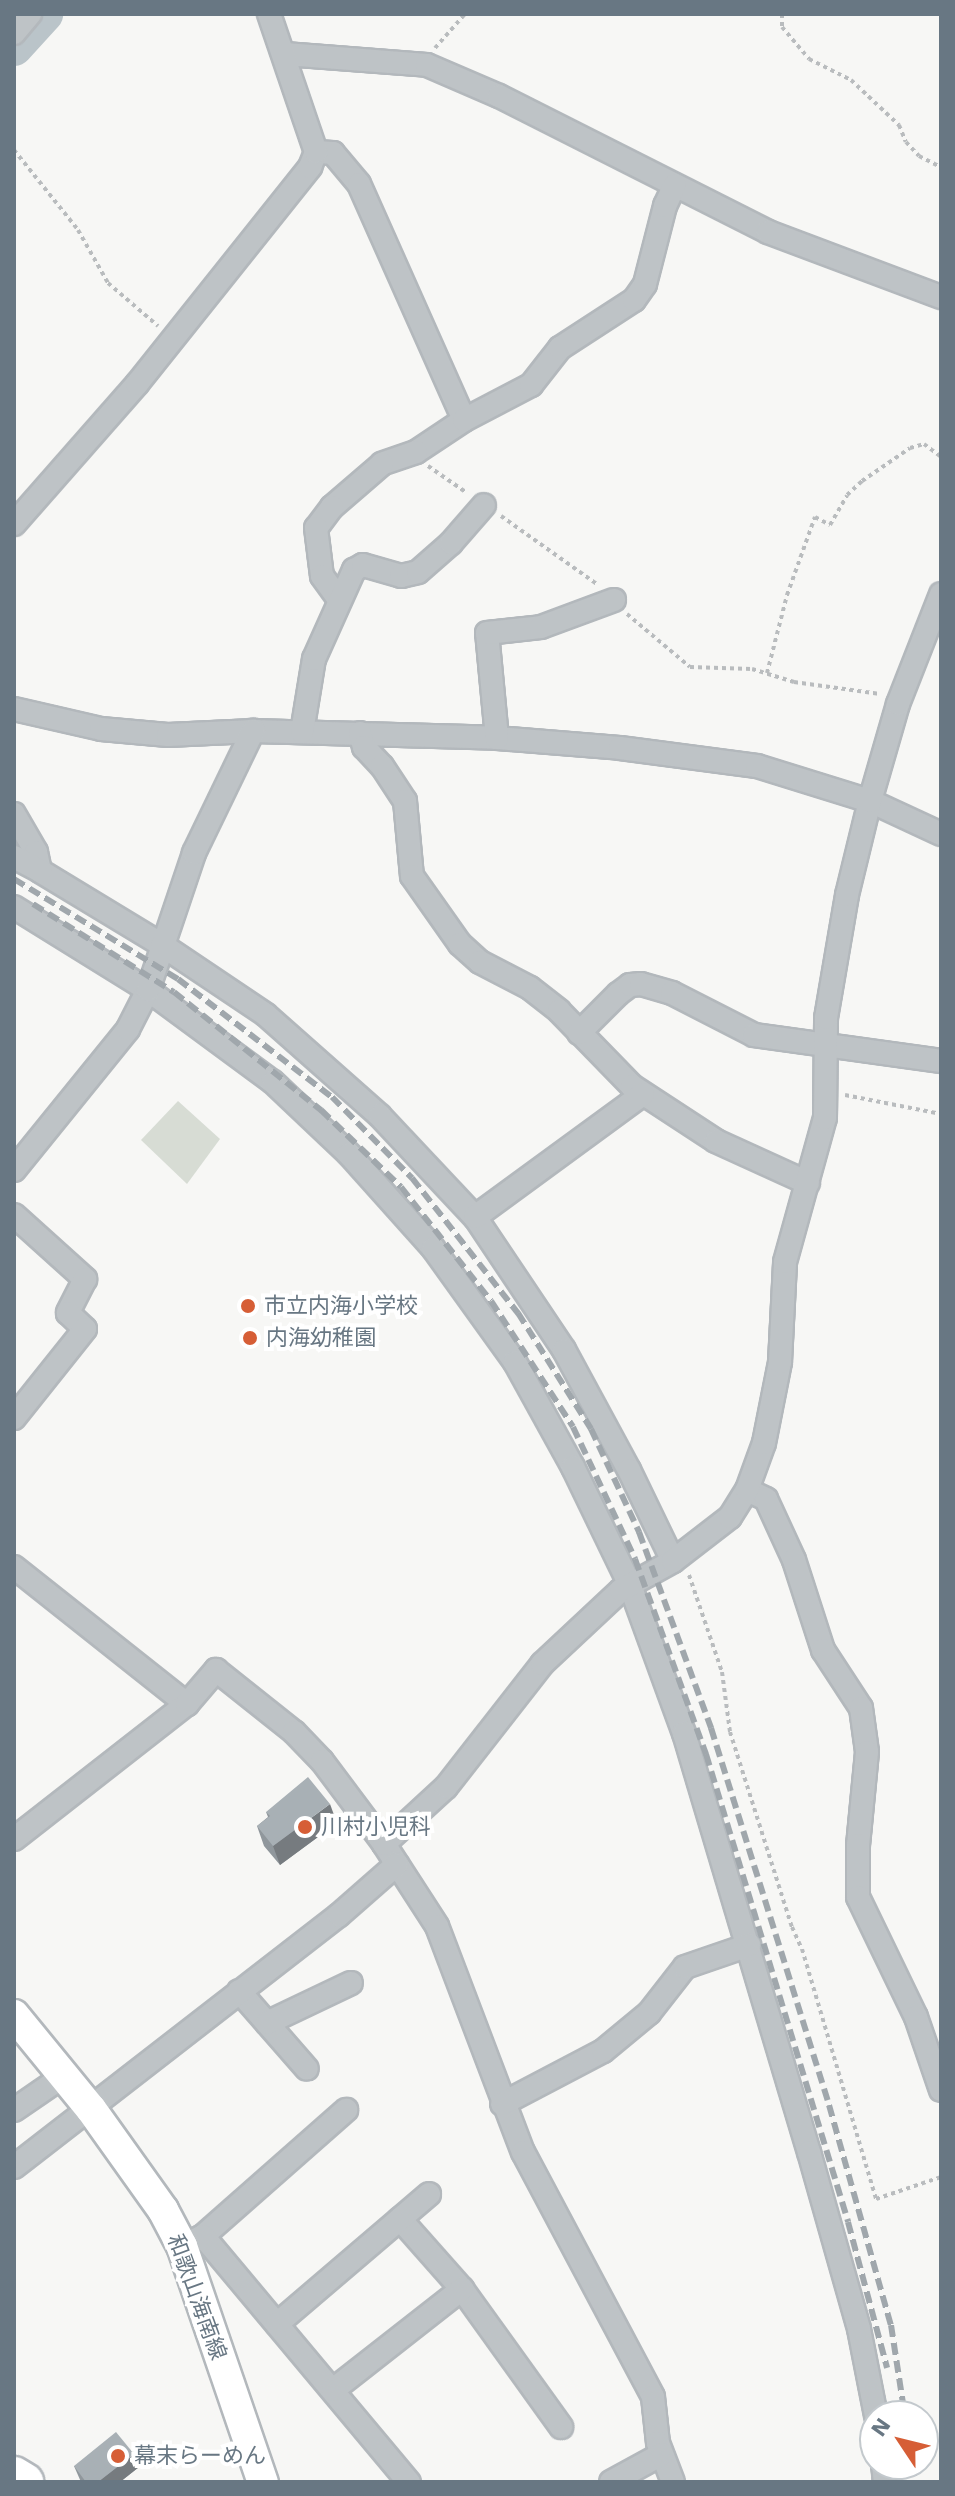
<!DOCTYPE html>
<meta charset="utf-8">
<style>
body{margin:0}
#map{position:relative;width:955px;height:2496px;overflow:hidden;background:#f7f7f5;font-family:"Work Sans","Noto Sans JP",sans-serif}
div>[style]{position:absolute}
[style*='--x']{left:calc(var(--x)*1px);top:calc(var(--y)*1px);width:calc(var(--w)*1px);rotate:calc(var(--a)*1deg)}
.green>*{inset:0;background:#d7dcd4}
.river>*{height:38px;margin:-19px;padding:0 19px;transform-origin:19px;border-radius:19px;background:#bac4c9}
.path>*{height:4px;margin-top:-2px;transform-origin:0;background:repeating-linear-gradient(90deg,#b9bcbe 0 4px,transparent 0 8px)}
.roads{filter:drop-shadow(2px 0 #b3b8bc) drop-shadow(-2px 0 #b3b8bc) drop-shadow(0 2px #b3b8bc) drop-shadow(0 -2px #b3b8bc)}
.street>*{height:22px;margin:-11px;padding:0 11px;transform-origin:11px;border-radius:11px;background:#bec3c6}
.secondary>*{height:30px;margin:-15px;padding:0 15px;transform-origin:15px;border-radius:15px;background:#fff}
.highway>*{height:38px;margin:-19px;padding:0 19px;transform-origin:19px;border-radius:19px;background:#fff}
.rail>*{height:6px;margin-top:-3px;transform-origin:0;background:repeating-linear-gradient(90deg,#a0a7ac 0 12px,transparent 0 18px)}
.wall>*{inset:0;background:#90979c}
.shaded-wall>*{inset:0;background:#767b7f}
.building>*{inset:0;background:#a8b0b5}
.dots>*{width:22px;height:22px;translate:-50% -50%;box-sizing:border-box;border:4px solid #fff;border-radius:50%}
span{translate:-50% -50%;white-space:nowrap;text-align:center;line-height:1.15;-webkit-text-stroke:8px #fff;paint-order:stroke}
.poi-label{font-size:22px;color:#687783}
.left{translate:0 -50%;text-align:left}
.street-label{font-size:22px;color:#687783}
.frame{position:absolute;inset:0;border:16px solid #687783;pointer-events:none}
.north{position:absolute;left:859px;top:2400px;width:80px;height:80px;box-sizing:border-box;background:#fff;border:2px solid #c3c9cd;border-radius:50%;rotate:305deg;font-size:22px;font-weight:700;line-height:32px;text-align:center;color:#687783}
.north::after{content:'';display:block;margin:auto;width:28px;height:36px;background:#d65e36;clip-path:polygon(50% 0,100% 100%,50% 72%,0 100%)}
</style>
<div id="map">
<div class="green">
<div style="clip-path:polygon(178px 1101px,220px 1139px,187px 1184px,141px 1140px)"></div>
</div>
<div class="river">
<div style="--x:14;--y:47;--w:45;--a:-47.7"></div>
</div>
<div class="path">
<div style="--x:782;--y:14;--w:13;--a:90"></div>
<div style="--x:782;--y:27;--w:42;--a:49.8"></div>
<div style="--x:809;--y:59;--w:47;--a:26.6"></div>
<div style="--x:851;--y:80;--w:66;--a:43.2"></div>
<div style="--x:899;--y:125;--w:18;--a:68"></div>
<div style="--x:906;--y:142;--w:19;--a:47"></div>
<div style="--x:919;--y:156;--w:25;--a:27"></div>
<div style="--x:435;--y:48;--w:45;--a:-48.6"></div>
<div style="--x:14;--y:150;--w:102;--a:51.3"></div>
<div style="--x:78;--y:230;--w:61;--a:60.5"></div>
<div style="--x:108;--y:283;--w:66;--a:40.7"></div>
<div style="--x:428;--y:466;--w:47;--a:34.7"></div>
<div style="--x:501;--y:516;--w:119;--a:35.4"></div>
<div style="--x:627;--y:614;--w:82;--a:40.1"></div>
<div style="--x:690;--y:667;--w:62;--a:1.8"></div>
<div style="--x:752;--y:669;--w:44;--a:17.2"></div>
<div style="--x:794;--y:682;--w:87;--a:7.9"></div>
<div style="--x:767;--y:673;--w:81;--a:-75.6"></div>
<div style="--x:787;--y:595;--w:83;--a:-70.3"></div>
<div style="--x:815;--y:517;--w:17;--a:28"></div>
<div style="--x:830;--y:525;--w:34;--a:-60"></div>
<div style="--x:847;--y:495;--w:21;--a:-43"></div>
<div style="--x:862;--y:481;--w:58;--a:-34.5"></div>
<div style="--x:910;--y:448;--w:15;--a:-16"></div>
<div style="--x:924;--y:444;--w:21;--a:37"></div>
<div style="--x:845;--y:1095;--w:98;--a:11.2"></div>
<div style="--x:689;--y:1575;--w:102;--a:71.2"></div>
<div style="--x:722;--y:1672;--w:61;--a:82.4"></div>
<div style="--x:730;--y:1732;--w:205;--a:72.4"></div>
<div style="--x:792;--y:1927;--w:24;--a:66"></div>
<div style="--x:802;--y:1949;--w:261;--a:73.5"></div>
<div style="--x:876;--y:2199;--w:69;--a:-18.7"></div>
</div>
<div class="roads">
<div class="street">
<div style="--x:14;--y:33;--w:25;--a:-50"></div>
<div style="--x:285;--y:54;--w:142;--a:4.4"></div>
<div style="--x:427;--y:65;--w:78;--a:23.3"></div>
<div style="--x:499;--y:96;--w:301;--a:26.8"></div>
<div style="--x:768;--y:232;--w:185;--a:20.6"></div>
<div style="--x:316;--y:152;--w:17;--a:3"></div>
<div style="--x:333;--y:153;--w:40;--a:50"></div>
<div style="--x:359;--y:184;--w:258;--a:66"></div>
<div style="--x:464;--y:420;--w:58;--a:146.3"></div>
<div style="--x:416;--y:452;--w:36;--a:161"></div>
<div style="--x:382;--y:464;--w:66;--a:139.3"></div>
<div style="--x:332;--y:507;--w:26;--a:127"></div>
<div style="--x:316;--y:528;--w:48;--a:82.9"></div>
<div style="--x:322;--y:576;--w:29;--a:54"></div>
<div style="--x:464;--y:420;--w:76;--a:-27.6"></div>
<div style="--x:531;--y:385;--w:47;--a:-51.9"></div>
<div style="--x:560;--y:348;--w:88;--a:-33"></div>
<div style="--x:634;--y:300;--w:19;--a:-55"></div>
<div style="--x:645;--y:284;--w:81;--a:-75.6"></div>
<div style="--x:665;--y:206;--w:23;--a:-65"></div>
<div style="--x:14;--y:524;--w:186;--a:-48.7"></div>
<div style="--x:137;--y:384;--w:278;--a:-51.4"></div>
<div style="--x:310;--y:167;--w:16;--a:-68"></div>
<div style="--x:316;--y:152;--w:146;--a:-108.8"></div>
<div style="--x:14;--y:709;--w:89;--a:12.9"></div>
<div style="--x:101;--y:729;--w:67;--a:5.1"></div>
<div style="--x:168;--y:735;--w:85;--a:-2.7"></div>
<div style="--x:253;--y:731;--w:244;--a:1.6"></div>
<div style="--x:497;--y:738;--w:123;--a:4.6"></div>
<div style="--x:620;--y:748;--w:138;--a:7.5"></div>
<div style="--x:757;--y:766;--w:118;--a:17.2"></div>
<div style="--x:870;--y:801;--w:78;--a:24.9"></div>
<div style="--x:302;--y:732;--w:74;--a:-80.7"></div>
<div style="--x:314;--y:659;--w:98;--a:-65.8"></div>
<div style="--x:354;--y:570;--w:10;--a:-29"></div>
<div style="--x:363;--y:565;--w:40;--a:16"></div>
<div style="--x:401;--y:576;--w:17;--a:-13"></div>
<div style="--x:418;--y:572;--w:44;--a:-41.3"></div>
<div style="--x:451;--y:543;--w:50;--a:-49"></div>
<div style="--x:360;--y:733;--w:15;--a:74"></div>
<div style="--x:364;--y:747;--w:26;--a:47"></div>
<div style="--x:382;--y:766;--w:42;--a:56.7"></div>
<div style="--x:405;--y:801;--w:75;--a:84.7"></div>
<div style="--x:412;--y:876;--w:83;--a:54.8"></div>
<div style="--x:460;--y:944;--w:27;--a:42"></div>
<div style="--x:480;--y:962;--w:56;--a:27.5"></div>
<div style="--x:530;--y:988;--w:37;--a:38"></div>
<div style="--x:559;--y:1011;--w:105;--a:45.8"></div>
<div style="--x:632;--y:1086;--w:100;--a:33.2"></div>
<div style="--x:716;--y:1141;--w:101;--a:24.5"></div>
<div style="--x:497;--y:738;--w:105;--a:-95.4"></div>
<div style="--x:487;--y:633;--w:54;--a:-6.3"></div>
<div style="--x:541;--y:627;--w:78;--a:-20.3"></div>
<div style="--x:14;--y:814;--w:44;--a:59.9"></div>
<div style="--x:36;--y:852;--w:19;--a:78"></div>
<div style="--x:40;--y:871;--w:143;--a:31.2"></div>
<div style="--x:162;--y:945;--w:125;--a:33.9"></div>
<div style="--x:266;--y:1015;--w:152;--a:41.5"></div>
<div style="--x:380;--y:1116;--w:139;--a:46.8"></div>
<div style="--x:475;--y:1217;--w:160;--a:56.2"></div>
<div style="--x:564;--y:1350;--w:136;--a:61.6"></div>
<div style="--x:629;--y:1470;--w:101;--a:64.2"></div>
<div style="--x:14;--y:857;--w:30;--a:28"></div>
<div style="--x:14;--y:907;--w:158;--a:31.8"></div>
<div style="--x:148;--y:990;--w:155;--a:36.4"></div>
<div style="--x:273;--y:1082;--w:105;--a:43.5"></div>
<div style="--x:349;--y:1154;--w:126;--a:48.2"></div>
<div style="--x:433;--y:1248;--w:140;--a:54.3"></div>
<div style="--x:515;--y:1362;--w:120;--a:61.1"></div>
<div style="--x:573;--y:1467;--w:131;--a:64.2"></div>
<div style="--x:630;--y:1585;--w:158;--a:70"></div>
<div style="--x:684;--y:1733;--w:437;--a:73.4"></div>
<div style="--x:809;--y:2152;--w:184;--a:74.2"></div>
<div style="--x:859;--y:2329;--w:89;--a:78.9"></div>
<div style="--x:579;--y:1033;--w:55;--a:-45"></div>
<div style="--x:618;--y:994;--w:15;--a:-37"></div>
<div style="--x:630;--y:985;--w:11;--a:-5"></div>
<div style="--x:641;--y:984;--w:32;--a:16"></div>
<div style="--x:672;--y:993;--w:92;--a:27.1"></div>
<div style="--x:754;--y:1035;--w:189;--a:7.9"></div>
<div style="--x:14;--y:1170;--w:181;--a:-51"></div>
<div style="--x:128;--y:1029;--w:44;--a:-62.9"></div>
<div style="--x:148;--y:990;--w:145;--a:-71.4"></div>
<div style="--x:194;--y:853;--w:136;--a:-64.2"></div>
<div style="--x:14;--y:1215;--w:96;--a:42"></div>
<div style="--x:85;--y:1279;--w:38;--a:117"></div>
<div style="--x:68;--y:1313;--w:23;--a:43"></div>
<div style="--x:85;--y:1329;--w:114;--a:128.6"></div>
<div style="--x:475;--y:1217;--w:208;--a:-36.2"></div>
<div style="--x:747;--y:1490;--w:21;--a:25"></div>
<div style="--x:766;--y:1499;--w:67;--a:65.3"></div>
<div style="--x:794;--y:1560;--w:95;--a:72.1"></div>
<div style="--x:823;--y:1650;--w:69;--a:56.8"></div>
<div style="--x:861;--y:1708;--w:44;--a:82.2"></div>
<div style="--x:867;--y:1752;--w:93;--a:95.5"></div>
<div style="--x:858;--y:1845;--w:52;--a:90"></div>
<div style="--x:858;--y:1897;--w:133;--a:64.2"></div>
<div style="--x:916;--y:2017;--w:77;--a:71.1"></div>
<div style="--x:14;--y:1567;--w:221;--a:38.4"></div>
<div style="--x:14;--y:1839;--w:219;--a:-38"></div>
<div style="--x:187;--y:1704;--w:45;--a:-49.5"></div>
<div style="--x:216;--y:1670;--w:100;--a:38.5"></div>
<div style="--x:294;--y:1732;--w:40;--a:46"></div>
<div style="--x:322;--y:1761;--w:104;--a:53.2"></div>
<div style="--x:384;--y:1844;--w:98;--a:57.1"></div>
<div style="--x:437;--y:1926;--w:242;--a:69.2"></div>
<div style="--x:523;--y:2152;--w:277;--a:62"></div>
<div style="--x:653;--y:2397;--w:46;--a:83.8"></div>
<div style="--x:658;--y:2443;--w:42;--a:69"></div>
<div style="--x:384;--y:1844;--w:84;--a:-42.6"></div>
<div style="--x:446;--y:1787;--w:156;--a:-52"></div>
<div style="--x:542;--y:1664;--w:108;--a:-43.1"></div>
<div style="--x:621;--y:1590;--w:60;--a:-29.1"></div>
<div style="--x:673;--y:1561;--w:72;--a:-37.7"></div>
<div style="--x:730;--y:1517;--w:32;--a:-58"></div>
<div style="--x:747;--y:1490;--w:50;--a:-70.1"></div>
<div style="--x:764;--y:1443;--w:83;--a:-78.8"></div>
<div style="--x:780;--y:1362;--w:100;--a:-87.1"></div>
<div style="--x:785;--y:1262;--w:149;--a:-74.5"></div>
<div style="--x:825;--y:1118;--w:100;--a:-89.4"></div>
<div style="--x:826;--y:1018;--w:125;--a:-80.3"></div>
<div style="--x:847;--y:895;--w:97;--a:-76.3"></div>
<div style="--x:870;--y:801;--w:101;--a:-73.9"></div>
<div style="--x:898;--y:704;--w:118;--a:-68.6"></div>
<div style="--x:239;--y:1991;--w:103;--a:48.9"></div>
<div style="--x:267;--y:2023;--w:93;--a:-25.5"></div>
<div style="--x:502;--y:2104;--w:114;--a:-27.7"></div>
<div style="--x:603;--y:2051;--w:60;--a:-39.6"></div>
<div style="--x:649;--y:2013;--w:58;--a:-52"></div>
<div style="--x:685;--y:1967;--w:68;--a:-19"></div>
<div style="--x:14;--y:2110;--w:62;--a:-34.5"></div>
<div style="--x:14;--y:2167;--w:411;--a:-37.8"></div>
<div style="--x:339;--y:1915;--w:77;--a:-41.3"></div>
<div style="--x:400;--y:2219;--w:94;--a:48.5"></div>
<div style="--x:462;--y:2289;--w:170;--a:54.3"></div>
<div style="--x:203;--y:2236;--w:191;--a:-41.4"></div>
<div style="--x:182;--y:2246;--w:23;--a:-25"></div>
<div style="--x:203;--y:2236;--w:321;--a:50.1"></div>
<div style="--x:277;--y:2324;--w:200;--a:-40.5"></div>
<div style="--x:333;--y:2390;--w:164;--a:-38.1"></div>
<div style="--x:883;--y:2464;--w:18;--a:84"></div>
<div style="--x:611;--y:2482;--w:58;--a:-28.8"></div>
</div>
<div class="secondary">
<div style="--x:14;--y:2015;--w:122;--a:50.7"></div>
<div style="--x:91;--y:2109;--w:124;--a:54.5"></div>
<div style="--x:163;--y:2210;--w:41;--a:62.2"></div>
<div style="--x:182;--y:2246;--w:250;--a:71.1"></div>
</div>
<div class="highway">
<div style="--x:14;--y:2476;--w:12;--a:31"></div>
</div>
</div>
<div class="rail">
<div style="--x:14;--y:879;--w:192;--a:31.4"></div>
<div style="--x:178;--y:979;--w:194;--a:37.5"></div>
<div style="--x:332;--y:1097;--w:114;--a:45.4"></div>
<div style="--x:412;--y:1178;--w:172;--a:51.9"></div>
<div style="--x:518;--y:1313;--w:137;--a:57.8"></div>
<div style="--x:591;--y:1429;--w:114;--a:65"></div>
<div style="--x:639;--y:1532;--w:209;--a:69.8"></div>
<div style="--x:711;--y:1728;--w:395;--a:72.6"></div>
<div style="--x:829;--y:2105;--w:229;--a:74.3"></div>
<div style="--x:891;--y:2325;--w:92;--a:81.3"></div>
<div style="--x:33;--y:904;--w:166;--a:32"></div>
<div style="--x:174;--y:992;--w:189;--a:38.8"></div>
<div style="--x:321;--y:1110;--w:111;--a:43.9"></div>
<div style="--x:401;--y:1187;--w:145;--a:51.7"></div>
<div style="--x:491;--y:1301;--w:150;--a:56.9"></div>
<div style="--x:573;--y:1427;--w:146;--a:64.8"></div>
<div style="--x:635;--y:1559;--w:208;--a:70"></div>
<div style="--x:706;--y:1754;--w:489;--a:73.1"></div>
<div style="--x:848;--y:2222;--w:151;--a:75"></div>
<div style="--x:900;--y:2464;--w:18;--a:84"></div>
<div style="--x:913;--y:2464;--w:18;--a:81"></div>
</div>
<div class="wall">
<div style="clip-path:polygon(266px 1812px,337px 1823px,280px 1865px,264px 1846px,257px 1826px,268px 1817px)"></div>
<div style="clip-path:polygon(74px 2466px,139px 2467px,120px 2482px,81px 2482px)"></div>
</div>
<div class="shaded-wall">
<div style="clip-path:polygon(330px 1804px,337px 1823px,280px 1865px,273px 1846px)"></div>
<div style="clip-path:polygon(134px 2454px,139px 2467px,120px 2482px,98px 2482px)"></div>
</div>
<div class="building">
<div style="clip-path:polygon(308px 1777px,330px 1804px,273px 1846px,257px 1826px,270px 1816px,266px 1812px)"></div>
<div style="clip-path:polygon(116px 2432px,134px 2454px,98px 2482px,86px 2482px,74px 2466px)"></div>
</div>
<div class="dots">
<div style="left:248px;top:1306px;background:#d65e36"></div>
<div style="left:250px;top:1338px;background:#d65e36"></div>
<div style="left:305px;top:1827px;background:#d65e36"></div>
<div style="left:118px;top:2456px;background:#d65e36"></div>
</div>
<div class="poi-label">
<span class="left" style="left:264px;top:1306px">市立内海小学校</span>
<span class="left" style="left:266px;top:1338px">内海幼稚園</span>
<span class="left" style="left:321px;top:1827px">川村小児科</span>
<span class="left" style="left:134px;top:2456px">幕末らーめん</span>
</div>
<div class="street-label">
<span style="left:197px;top:2297px;rotate:70deg">和歌山海南線</span>
</div>
<div class="frame"></div>
<div class="north">N</div>
</div>
